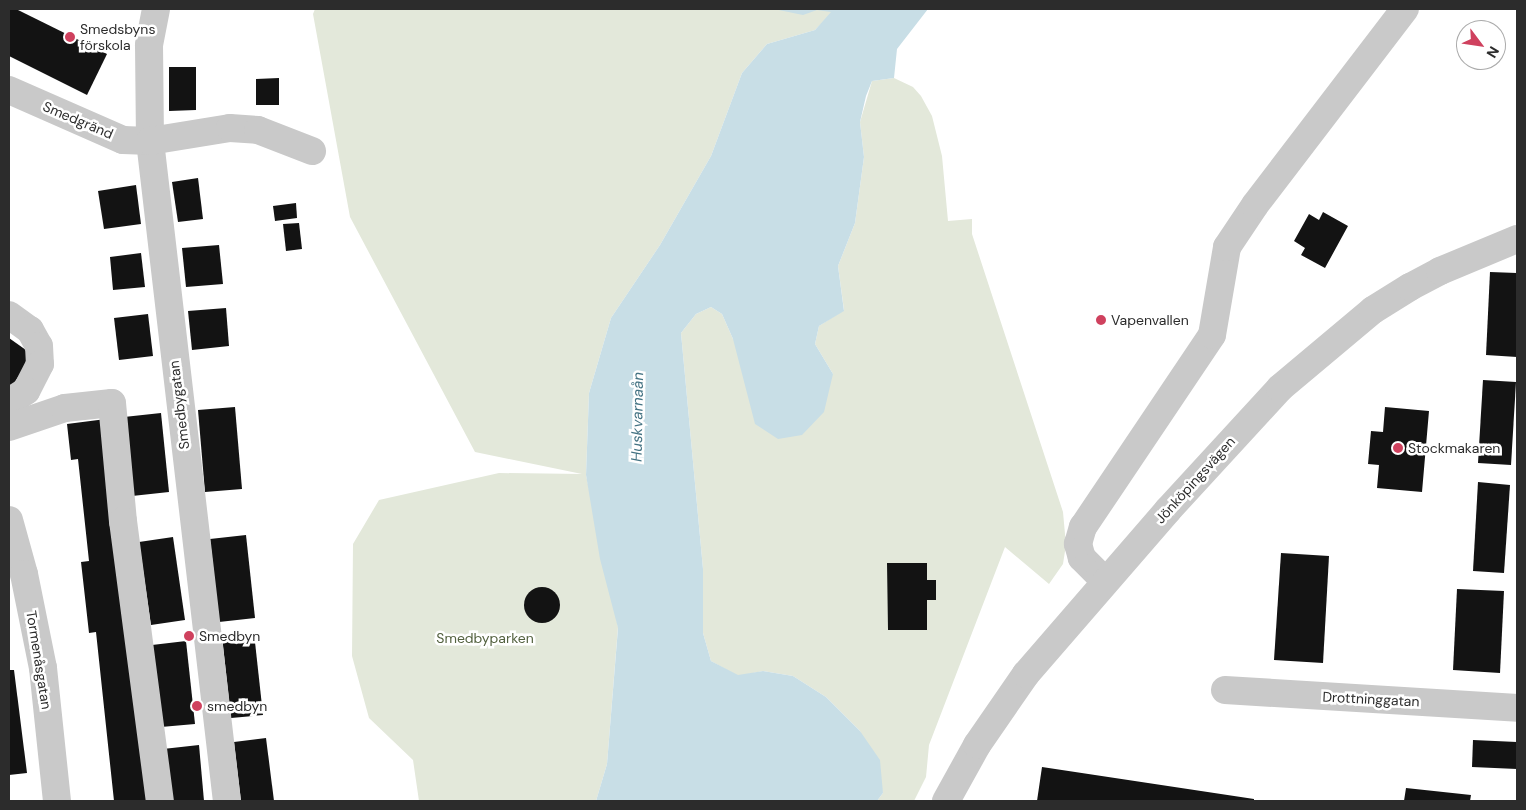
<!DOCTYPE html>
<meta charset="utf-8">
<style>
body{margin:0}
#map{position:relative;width:1526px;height:810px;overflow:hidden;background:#fff;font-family:"DM Sans",sans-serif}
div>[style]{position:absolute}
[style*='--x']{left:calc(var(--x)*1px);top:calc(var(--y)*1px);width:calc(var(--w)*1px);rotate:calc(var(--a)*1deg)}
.green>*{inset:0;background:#e3e8da}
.water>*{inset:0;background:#c8dee6}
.building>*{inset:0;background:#131313}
.round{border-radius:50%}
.minor>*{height:28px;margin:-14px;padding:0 14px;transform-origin:14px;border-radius:14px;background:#c9c9c9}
.dots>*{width:14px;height:14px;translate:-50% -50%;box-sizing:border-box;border:2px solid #fff;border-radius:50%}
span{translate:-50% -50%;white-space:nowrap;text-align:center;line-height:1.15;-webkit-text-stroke:5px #fff;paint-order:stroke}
.poi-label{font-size:14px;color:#2c2c2c}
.left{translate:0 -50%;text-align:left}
.street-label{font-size:14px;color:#2c2c2c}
.park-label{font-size:14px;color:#53613f}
.water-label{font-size:15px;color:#447383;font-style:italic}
.frame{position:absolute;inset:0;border:10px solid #2c2c2c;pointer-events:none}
.north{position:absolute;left:1456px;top:20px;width:50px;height:50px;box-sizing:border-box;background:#fff;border:1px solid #ababab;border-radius:50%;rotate:121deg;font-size:14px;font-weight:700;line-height:20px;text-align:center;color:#2c2c2c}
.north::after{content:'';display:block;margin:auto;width:18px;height:22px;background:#cf415e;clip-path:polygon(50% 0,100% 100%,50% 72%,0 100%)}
</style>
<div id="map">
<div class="green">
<div style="clip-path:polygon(315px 9px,835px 9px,815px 30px,767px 44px,742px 73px,711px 156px,660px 245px,611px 318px,589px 393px,586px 475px,618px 627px,607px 764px,596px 801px,419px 801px,413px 760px,369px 718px,352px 656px,353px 544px,379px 500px,499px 473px,582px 474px,475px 452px,350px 217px,313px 14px)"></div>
<div style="clip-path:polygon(894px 78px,913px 87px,921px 96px,932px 116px,942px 156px,948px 221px,972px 219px,972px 234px,1063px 512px,1066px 545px,1063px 564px,1049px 584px,1005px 547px,929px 745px,926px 777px,914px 801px,877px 801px,883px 793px,860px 731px,826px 697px,793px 676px,763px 671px,738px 676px,711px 661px,703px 633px,703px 569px,681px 333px,696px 314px,711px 307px,722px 314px,733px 339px,833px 374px,815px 344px,819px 326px,844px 310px,838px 266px,855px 223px,864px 157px,860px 122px,872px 81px)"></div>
</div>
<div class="water">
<div style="clip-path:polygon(774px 9px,928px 9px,897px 49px,894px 78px,872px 81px,866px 96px,860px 122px,864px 157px,855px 223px,838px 266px,844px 311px,819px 326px,815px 344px,833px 374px,824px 412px,802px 435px,778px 439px,755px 424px,733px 339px,722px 314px,711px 307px,696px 314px,681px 333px,703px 569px,703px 633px,711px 661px,738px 675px,763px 671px,793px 676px,826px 697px,860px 731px,880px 760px,883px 793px,877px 801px,596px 801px,607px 764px,618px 628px,600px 559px,586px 475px,589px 393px,611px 318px,660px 245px,711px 156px,742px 73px,767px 44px,815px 30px,831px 12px,817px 10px,803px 15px)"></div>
</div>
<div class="building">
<div style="clip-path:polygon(9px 9px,16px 9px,107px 54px,87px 95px,9px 56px)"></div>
<div style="clip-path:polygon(169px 67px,196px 67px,196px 110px,169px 111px)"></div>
<div style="clip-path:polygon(279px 78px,279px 105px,256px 105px,256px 79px)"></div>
<div style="clip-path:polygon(198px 178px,203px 219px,178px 222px,172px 182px)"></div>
<div style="clip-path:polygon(136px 185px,141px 224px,104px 229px,98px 191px)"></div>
<div style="clip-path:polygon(296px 203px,297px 218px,275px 221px,273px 206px)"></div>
<div style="clip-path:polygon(1323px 212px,1348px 226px,1325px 268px,1301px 255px,1305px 248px,1294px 241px,1309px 214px,1319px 220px)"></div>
<div style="clip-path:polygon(299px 223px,302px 249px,286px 251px,283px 224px)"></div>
<div style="clip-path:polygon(219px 245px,223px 284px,186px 287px,182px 248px)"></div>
<div style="clip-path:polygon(141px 253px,145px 287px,113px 290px,110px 257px)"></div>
<div style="clip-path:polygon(1490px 272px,1517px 273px,1517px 357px,1486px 355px)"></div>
<div style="clip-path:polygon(226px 308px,229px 346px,192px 350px,188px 311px)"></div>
<div style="clip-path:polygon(148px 314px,153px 356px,119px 360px,114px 318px)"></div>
<div style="clip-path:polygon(9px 338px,33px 355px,12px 386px,9px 384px)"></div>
<div style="clip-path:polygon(1483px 380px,1516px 382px,1511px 465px,1478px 463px)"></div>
<div style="clip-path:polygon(235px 407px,242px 489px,205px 492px,198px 410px)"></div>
<div style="clip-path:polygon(1385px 407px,1429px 411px,1422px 492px,1377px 488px,1379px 465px,1368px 464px,1371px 431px,1383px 432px)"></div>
<div style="clip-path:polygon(161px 413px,169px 492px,132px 496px,124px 417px)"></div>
<div style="clip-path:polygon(106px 419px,148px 801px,114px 801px,96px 632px,89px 633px,81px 562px,89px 561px,78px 459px,71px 460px,67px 424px)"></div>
<div style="clip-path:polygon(1478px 482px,1510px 485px,1504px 573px,1473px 571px)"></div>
<div style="clip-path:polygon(246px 535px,255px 618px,219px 622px,210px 539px)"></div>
<div style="clip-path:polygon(173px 537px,185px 620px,151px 625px,139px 542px)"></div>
<div style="clip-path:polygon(1281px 553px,1329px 556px,1323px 663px,1274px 660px)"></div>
<div style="clip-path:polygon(887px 563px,927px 563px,927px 580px,936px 580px,936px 600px,927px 600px,927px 630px,888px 630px)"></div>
<div class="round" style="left:524px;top:587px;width:36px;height:36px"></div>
<div style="clip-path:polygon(1457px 589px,1504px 591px,1500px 673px,1453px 670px)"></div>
<div style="clip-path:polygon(254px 633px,263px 715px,231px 718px,222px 636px)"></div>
<div style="clip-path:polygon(186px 641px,195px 724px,161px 727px,152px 645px)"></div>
<div style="clip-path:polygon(9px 670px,14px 670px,27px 773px,9px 775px)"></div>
<div style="clip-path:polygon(266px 738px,274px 801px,241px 801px,234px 742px)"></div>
<div style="clip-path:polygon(1473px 740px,1517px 742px,1517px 769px,1472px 767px)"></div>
<div style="clip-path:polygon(199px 745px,204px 801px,168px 801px,163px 749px)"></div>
<div style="clip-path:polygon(1042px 767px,1254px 799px,1254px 801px,1037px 801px)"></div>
<div style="clip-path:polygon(1406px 788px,1471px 795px,1470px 801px,1404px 801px)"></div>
</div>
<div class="minor">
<div style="--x:156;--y:9;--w:37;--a:101"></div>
<div style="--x:149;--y:45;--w:96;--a:89.4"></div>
<div style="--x:150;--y:141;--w:664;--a:83.35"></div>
<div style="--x:9;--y:90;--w:124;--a:23.7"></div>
<div style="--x:123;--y:140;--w:27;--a:2"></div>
<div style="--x:150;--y:141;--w:81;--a:-9.2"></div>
<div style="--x:230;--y:128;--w:28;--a:4"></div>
<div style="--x:258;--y:130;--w:58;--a:21.3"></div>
<div style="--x:9;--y:315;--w:26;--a:36"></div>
<div style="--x:30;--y:330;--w:18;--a:61"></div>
<div style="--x:39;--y:346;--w:18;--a:87"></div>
<div style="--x:40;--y:364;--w:30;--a:117"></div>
<div style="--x:26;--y:391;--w:20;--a:147"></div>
<div style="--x:9;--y:427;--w:59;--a:-18.7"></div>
<div style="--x:65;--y:408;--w:47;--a:-6.1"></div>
<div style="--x:112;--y:403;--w:119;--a:84.7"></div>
<div style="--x:123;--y:521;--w:282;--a:82.5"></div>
<div style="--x:9;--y:520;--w:56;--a:74.5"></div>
<div style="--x:24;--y:574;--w:96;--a:78.6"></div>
<div style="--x:43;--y:668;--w:134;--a:84"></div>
<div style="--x:1105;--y:581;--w:33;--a:-135"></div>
<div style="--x:1082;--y:558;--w:15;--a:-106"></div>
<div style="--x:1078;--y:544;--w:18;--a:-74"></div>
<div style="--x:1083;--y:527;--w:231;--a:-56.1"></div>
<div style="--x:1212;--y:335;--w:89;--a:-80.3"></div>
<div style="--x:1227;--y:247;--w:50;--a:-56.3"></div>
<div style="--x:1255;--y:205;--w:247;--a:-52.6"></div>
<div style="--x:1225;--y:690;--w:293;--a:3.5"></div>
<div style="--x:946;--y:801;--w:64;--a:-61"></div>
<div style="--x:977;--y:745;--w:86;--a:-55.4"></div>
<div style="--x:1026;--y:674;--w:217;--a:-49.1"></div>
<div style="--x:1168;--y:510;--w:166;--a:-47.4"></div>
<div style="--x:1280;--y:388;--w:121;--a:-40"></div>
<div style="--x:1373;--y:310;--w:44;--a:-31.9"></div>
<div style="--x:1410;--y:287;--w:34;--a:-28"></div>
<div style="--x:1440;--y:271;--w:83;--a:-22.6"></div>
</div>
<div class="dots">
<div style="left:70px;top:37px;background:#cf415e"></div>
<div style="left:1101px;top:320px;background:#cf415e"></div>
<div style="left:1398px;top:448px;background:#cf415e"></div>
<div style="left:189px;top:636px;background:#cf415e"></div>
<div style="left:197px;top:706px;background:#cf415e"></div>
</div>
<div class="poi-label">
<span class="left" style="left:80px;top:37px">Smedsbyns<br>förskola</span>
<span class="left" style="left:1111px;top:320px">Vapenvallen</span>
<span class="left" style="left:1408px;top:448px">Stockmakaren</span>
<span class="left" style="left:199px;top:636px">Smedbyn</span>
<span class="left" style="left:207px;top:706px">smedbyn</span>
</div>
<div class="street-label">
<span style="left:78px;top:120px;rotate:23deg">Smedgränd</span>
<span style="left:179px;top:405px;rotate:-97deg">Smedbygatan</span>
<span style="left:1195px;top:480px;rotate:-48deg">Jönköpingsvägen</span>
<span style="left:39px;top:660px;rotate:81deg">Tormenåsgatan</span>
<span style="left:1371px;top:699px;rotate:3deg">Drottninggatan</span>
</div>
<div class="park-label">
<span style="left:485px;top:638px">Smedbyparken</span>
</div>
<div class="water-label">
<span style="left:638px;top:417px;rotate:-89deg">Huskvarnaån</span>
</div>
<div class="frame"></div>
<div class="north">N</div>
</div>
